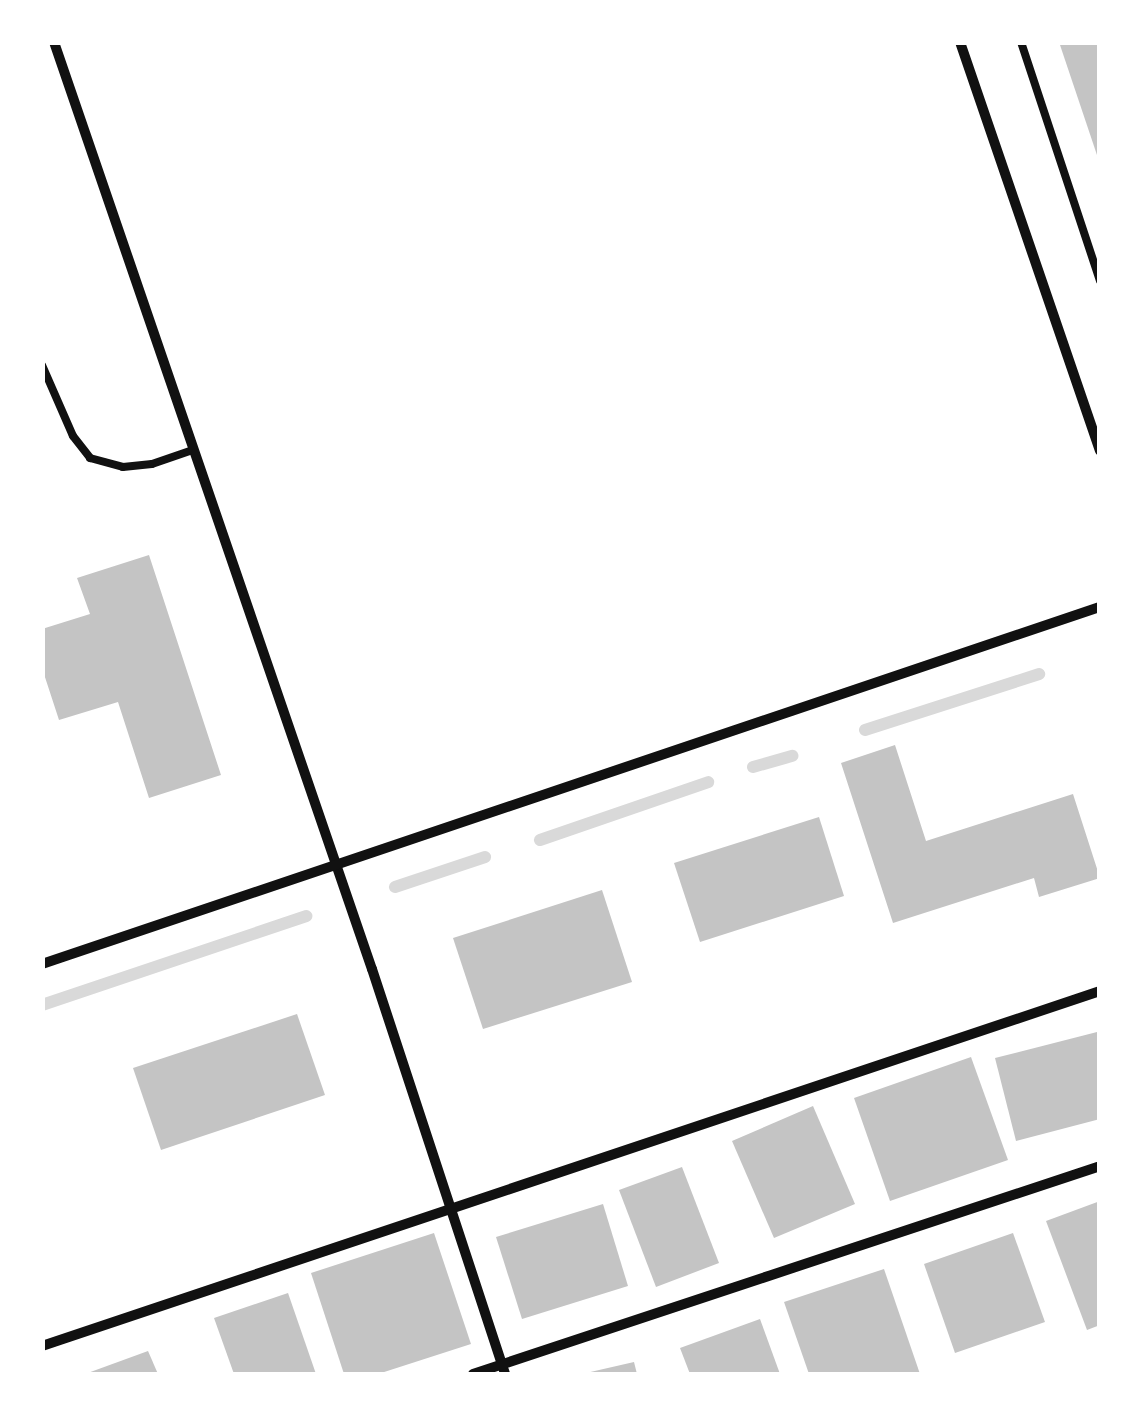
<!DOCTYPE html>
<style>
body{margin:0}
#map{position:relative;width:1142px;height:1417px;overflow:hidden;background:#fff;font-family:"Fira Sans",sans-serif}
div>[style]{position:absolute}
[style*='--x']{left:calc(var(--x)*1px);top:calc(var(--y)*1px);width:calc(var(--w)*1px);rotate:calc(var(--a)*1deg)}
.stream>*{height:12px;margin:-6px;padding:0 6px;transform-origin:6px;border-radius:6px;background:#d9d9d9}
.building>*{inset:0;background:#c4c4c4}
.service>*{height:8px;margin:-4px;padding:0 4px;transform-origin:4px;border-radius:4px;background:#111}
.minor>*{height:10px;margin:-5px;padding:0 5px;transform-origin:5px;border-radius:5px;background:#111}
span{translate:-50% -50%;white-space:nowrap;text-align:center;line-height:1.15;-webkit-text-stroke:9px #fff;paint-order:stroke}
.frame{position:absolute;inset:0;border:45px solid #fff;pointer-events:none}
</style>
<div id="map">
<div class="stream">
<div style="--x:865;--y:730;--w:183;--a:-17.8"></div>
<div style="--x:753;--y:767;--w:41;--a:-15.8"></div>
<div style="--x:540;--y:840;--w:178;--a:-19"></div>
<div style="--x:395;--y:887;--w:95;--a:-18.4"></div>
<div style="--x:42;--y:1005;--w:279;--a:-18.6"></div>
</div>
<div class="building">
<div style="clip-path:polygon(1059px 42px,1100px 42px,1100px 161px,1099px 161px)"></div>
<div style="clip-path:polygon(149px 555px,221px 775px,149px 798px,118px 702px,59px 720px,42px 668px,42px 629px,90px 614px,77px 578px)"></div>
<div style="clip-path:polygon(895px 745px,926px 841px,1073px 794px,1100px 878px,1039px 897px,1034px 878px,893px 923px,841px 763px)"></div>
<div style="clip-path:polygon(819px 817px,844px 896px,700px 942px,674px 863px)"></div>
<div style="clip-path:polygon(602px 890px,632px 982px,483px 1029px,453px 938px)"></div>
<div style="clip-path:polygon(297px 1014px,325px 1095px,161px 1150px,133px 1068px)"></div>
<div style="clip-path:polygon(1097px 1032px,1100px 1119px,1016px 1141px,995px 1058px)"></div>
<div style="clip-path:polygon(971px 1057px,1008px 1160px,890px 1201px,854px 1098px)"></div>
<div style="clip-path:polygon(813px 1106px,855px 1204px,774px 1238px,732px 1141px)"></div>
<div style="clip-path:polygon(682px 1167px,719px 1263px,656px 1287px,619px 1190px)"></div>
<div style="clip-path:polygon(1100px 1201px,1100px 1325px,1087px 1330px,1046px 1221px)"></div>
<div style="clip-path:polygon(603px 1204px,628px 1286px,522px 1319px,496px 1237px)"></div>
<div style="clip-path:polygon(434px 1233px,471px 1344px,378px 1374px,344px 1374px,311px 1273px)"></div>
<div style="clip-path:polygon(1013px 1233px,1045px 1322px,955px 1353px,924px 1264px)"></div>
<div style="clip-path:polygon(884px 1269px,920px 1374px,809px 1374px,784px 1302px)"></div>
<div style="clip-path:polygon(288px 1293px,316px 1374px,234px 1374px,214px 1318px)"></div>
<div style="clip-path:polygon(760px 1319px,780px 1374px,690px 1374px,680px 1348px)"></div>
<div style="clip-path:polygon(148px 1351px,158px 1374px,85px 1374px)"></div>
<div style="clip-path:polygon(634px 1362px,637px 1374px,586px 1374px,586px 1373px)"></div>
</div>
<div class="service">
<div style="--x:1021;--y:42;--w:252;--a:71.7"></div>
<div style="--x:42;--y:365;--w:77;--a:66.4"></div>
<div style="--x:73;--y:436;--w:28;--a:52"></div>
<div style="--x:90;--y:458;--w:34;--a:15"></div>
<div style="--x:123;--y:467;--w:29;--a:-6"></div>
<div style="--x:152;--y:464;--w:43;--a:-18.9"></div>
</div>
<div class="minor">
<div style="--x:54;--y:42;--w:980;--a:71.07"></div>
<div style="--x:372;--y:969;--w:426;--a:71.8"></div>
<div style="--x:960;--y:42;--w:432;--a:71.1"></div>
<div style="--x:42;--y:964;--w:1117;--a:-18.65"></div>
<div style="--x:42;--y:1346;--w:1116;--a:-18.55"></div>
<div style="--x:473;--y:1374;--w:661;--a:-18.35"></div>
</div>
<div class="frame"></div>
</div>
